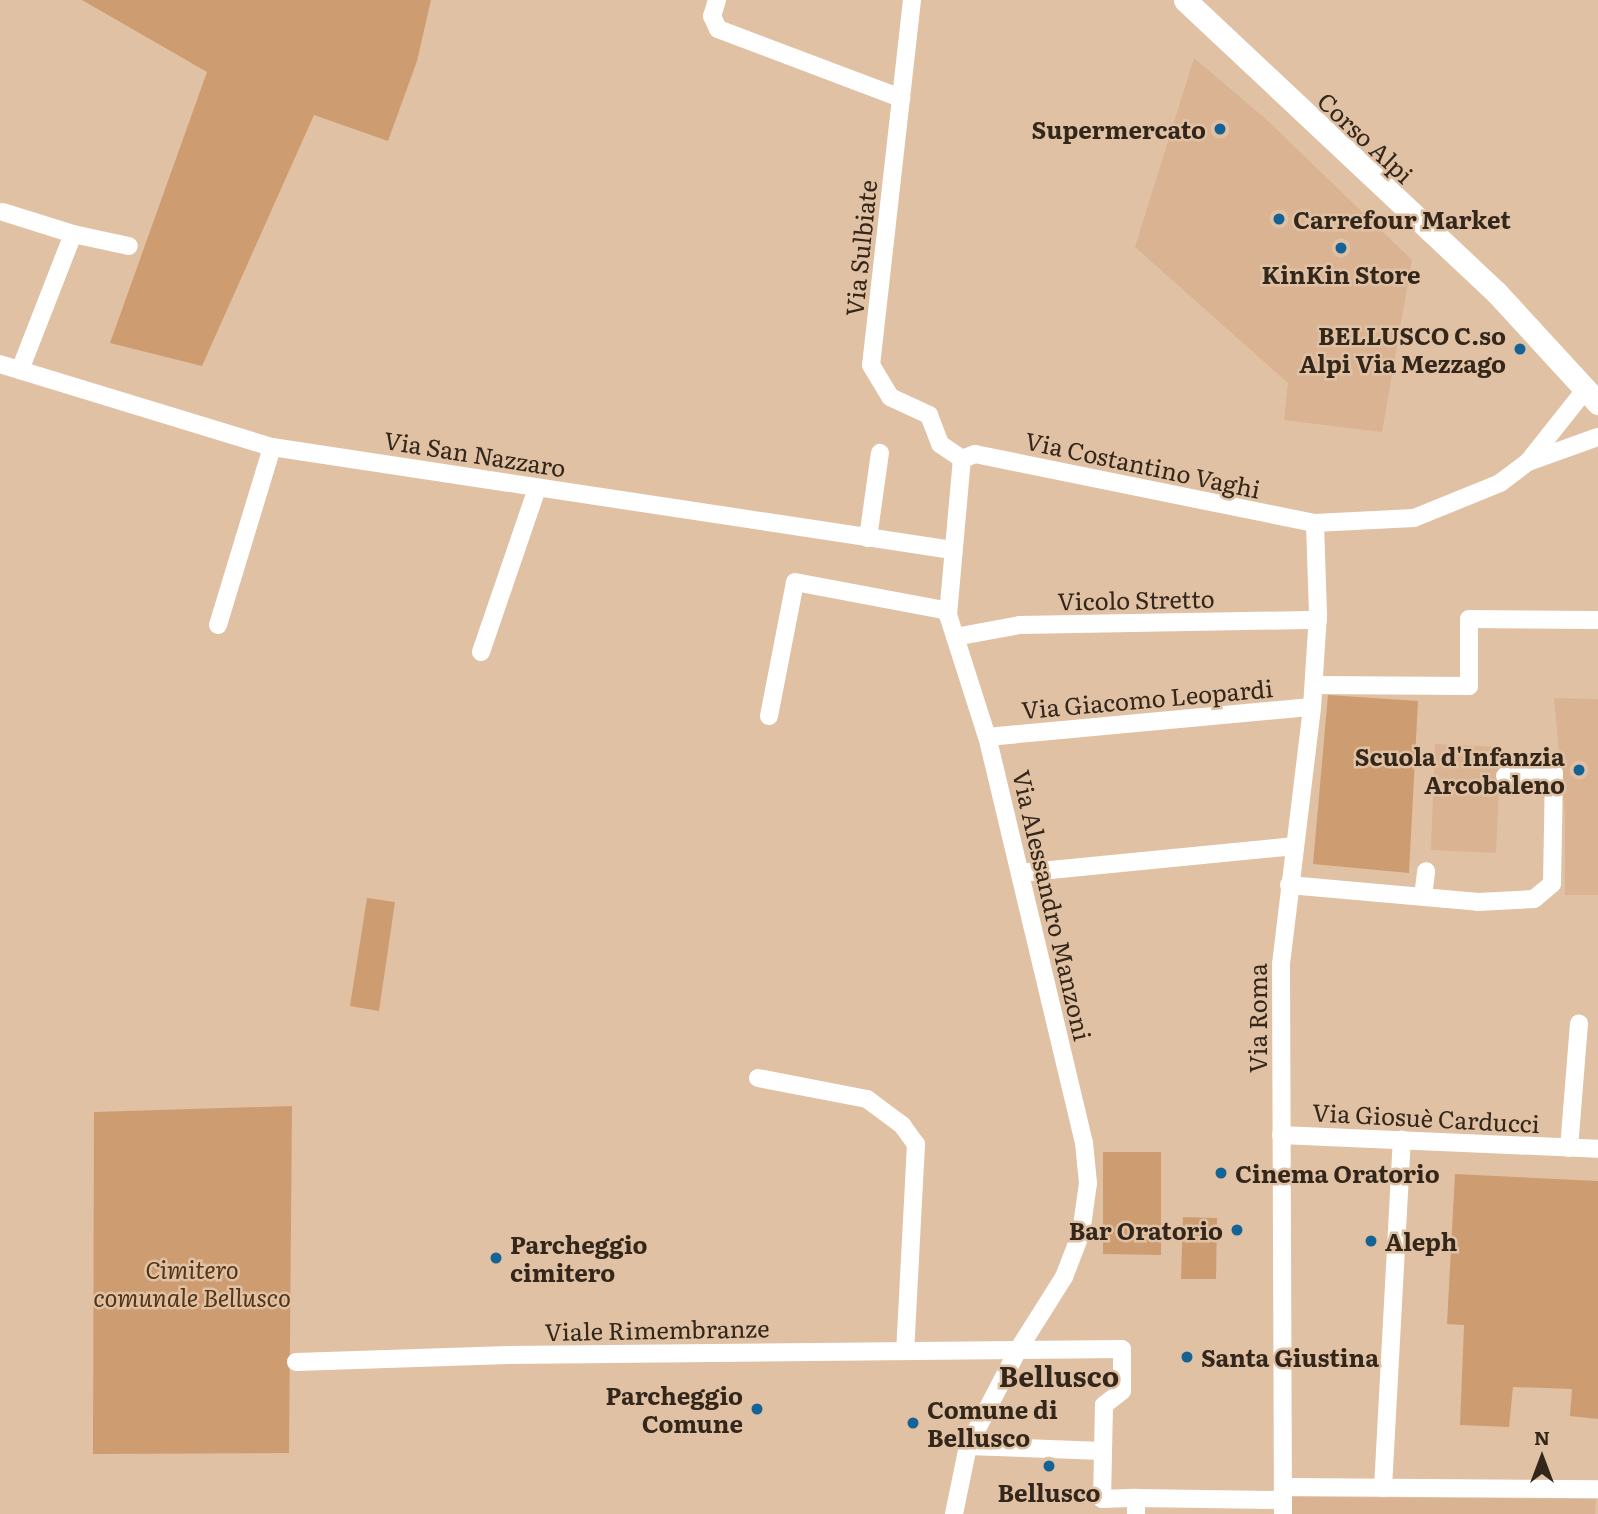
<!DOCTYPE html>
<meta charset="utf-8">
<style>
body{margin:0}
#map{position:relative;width:1598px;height:1514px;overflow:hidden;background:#e1c1a4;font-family:Literata,serif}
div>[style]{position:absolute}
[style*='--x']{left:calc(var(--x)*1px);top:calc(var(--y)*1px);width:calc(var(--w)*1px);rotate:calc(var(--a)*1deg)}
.built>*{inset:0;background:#d9b392}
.green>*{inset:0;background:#cd9d71}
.minor>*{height:18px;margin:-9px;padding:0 9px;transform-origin:9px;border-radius:9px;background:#fff}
.major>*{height:23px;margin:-11.5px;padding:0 11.5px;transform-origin:11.5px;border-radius:11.5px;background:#fff}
.dots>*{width:19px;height:19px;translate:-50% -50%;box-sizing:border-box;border:4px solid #e1c1a4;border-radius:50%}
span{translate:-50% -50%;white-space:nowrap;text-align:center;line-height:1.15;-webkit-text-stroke:5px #e1c1a4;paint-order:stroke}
.poi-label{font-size:24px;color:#33271b;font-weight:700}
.right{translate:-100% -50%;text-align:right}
.left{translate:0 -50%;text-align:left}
.street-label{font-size:24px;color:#33271b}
.park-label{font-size:24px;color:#533415;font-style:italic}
.quarter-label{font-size:28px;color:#33271b;font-weight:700}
.north{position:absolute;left:1507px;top:1423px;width:70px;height:70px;-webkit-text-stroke:5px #e1c1a4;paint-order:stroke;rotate:0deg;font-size:19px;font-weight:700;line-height:28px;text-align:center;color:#33271b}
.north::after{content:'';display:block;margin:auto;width:24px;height:32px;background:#33271b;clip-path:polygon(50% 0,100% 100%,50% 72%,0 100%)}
</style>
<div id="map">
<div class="built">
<div style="clip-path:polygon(1194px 58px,1267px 120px,1412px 260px,1382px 432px,1284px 420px,1288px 383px,1135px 247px)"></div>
<div style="clip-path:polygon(1554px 698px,1598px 699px,1598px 895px,1565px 895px,1565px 816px)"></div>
<div style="clip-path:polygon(1435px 744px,1501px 747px,1496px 853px,1431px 850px)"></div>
<div style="clip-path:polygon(1291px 1497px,1596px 1499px,1595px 1514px,1291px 1514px)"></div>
</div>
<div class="green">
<div style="clip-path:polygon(82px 0,431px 0,417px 61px,388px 141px,314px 115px,202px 366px,110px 343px,207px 72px)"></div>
<div style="clip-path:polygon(1328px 695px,1418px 701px,1409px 873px,1313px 864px)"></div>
<div style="clip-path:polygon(367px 898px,395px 902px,379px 1011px,350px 1006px)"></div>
<div style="clip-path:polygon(292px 1106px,289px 1453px,93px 1454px,94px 1112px)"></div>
<div style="clip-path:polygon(1103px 1152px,1161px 1152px,1161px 1255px,1103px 1254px)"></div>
<div style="clip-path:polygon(1455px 1174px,1598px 1181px,1598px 1419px,1570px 1416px,1572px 1389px,1513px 1387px,1509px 1427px,1460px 1425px,1464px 1325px,1447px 1324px)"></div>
<div style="clip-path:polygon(1183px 1217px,1217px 1218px,1216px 1279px,1181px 1279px)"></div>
</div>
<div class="minor">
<div style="--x:717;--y:0;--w:17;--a:107"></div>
<div style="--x:712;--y:16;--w:14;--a:65"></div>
<div style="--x:718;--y:29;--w:196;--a:20.7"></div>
<div style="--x:912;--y:0;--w:367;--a:96.4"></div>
<div style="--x:871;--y:365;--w:37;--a:59"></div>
<div style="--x:890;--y:397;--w:43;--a:24.8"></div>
<div style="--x:929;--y:415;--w:31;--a:69"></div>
<div style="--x:940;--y:444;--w:27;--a:34"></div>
<div style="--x:3;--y:212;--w:73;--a:17.4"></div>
<div style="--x:0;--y:364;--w:284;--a:17"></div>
<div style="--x:272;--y:447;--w:688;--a:8.61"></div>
<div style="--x:20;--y:370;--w:146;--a:-68.7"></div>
<div style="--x:73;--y:234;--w:57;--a:12.1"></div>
<div style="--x:962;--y:459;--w:14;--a:-21"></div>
<div style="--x:975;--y:454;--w:347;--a:11.5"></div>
<div style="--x:1315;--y:523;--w:99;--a:-2.9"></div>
<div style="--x:1414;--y:518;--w:93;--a:-22.1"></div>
<div style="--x:1500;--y:483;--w:35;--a:-37"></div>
<div style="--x:1528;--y:462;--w:92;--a:-51.6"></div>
<div style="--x:1528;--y:462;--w:74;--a:-19.7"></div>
<div style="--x:868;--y:538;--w:86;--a:-82"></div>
<div style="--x:218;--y:625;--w:186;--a:-73.1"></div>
<div style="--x:955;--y:637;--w:66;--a:-10.5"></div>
<div style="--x:1020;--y:625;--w:298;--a:-1"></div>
<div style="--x:481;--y:652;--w:173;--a:-71.1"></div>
<div style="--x:1314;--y:685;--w:155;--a:0.4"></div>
<div style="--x:1469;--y:686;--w:67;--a:-90"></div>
<div style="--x:1469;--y:619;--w:129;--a:0.4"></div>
<div style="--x:769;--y:716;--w:136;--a:-79"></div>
<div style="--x:795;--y:582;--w:156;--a:10.7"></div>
<div style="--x:987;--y:737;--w:326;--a:-5.3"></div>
<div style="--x:1020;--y:873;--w:274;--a:-5.6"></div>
<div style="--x:1289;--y:885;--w:190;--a:5.1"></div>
<div style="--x:1478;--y:902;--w:56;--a:-3.1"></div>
<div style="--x:1534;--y:899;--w:23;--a:-40"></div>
<div style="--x:1552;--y:884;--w:111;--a:-89"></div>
<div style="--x:1554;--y:773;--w:49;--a:176.5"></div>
<div style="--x:1423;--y:897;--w:26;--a:-83"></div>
<div style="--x:758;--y:1078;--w:111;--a:10.9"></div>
<div style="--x:867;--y:1099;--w:44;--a:36.6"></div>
<div style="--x:902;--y:1125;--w:24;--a:54"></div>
<div style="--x:916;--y:1144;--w:207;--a:93"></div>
<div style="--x:1281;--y:1135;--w:317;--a:2.5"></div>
<div style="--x:1569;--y:1148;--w:125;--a:-85.4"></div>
<div style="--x:296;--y:1362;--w:212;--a:-1.9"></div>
<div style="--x:508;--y:1355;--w:614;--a:-0.56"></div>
<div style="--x:1122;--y:1349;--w:42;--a:90"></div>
<div style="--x:1122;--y:1391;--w:23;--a:142"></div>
<div style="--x:1104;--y:1405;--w:94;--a:91.2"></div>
<div style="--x:1102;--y:1499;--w:34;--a:-2"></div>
<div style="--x:968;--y:1446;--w:135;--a:2.1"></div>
<div style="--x:1284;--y:1487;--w:314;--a:0.4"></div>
<div style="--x:1383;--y:1488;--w:349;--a:-86.9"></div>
<div style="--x:954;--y:1514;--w:69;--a:-78.4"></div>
<div style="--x:968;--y:1446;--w:108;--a:-62.5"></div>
<div style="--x:1018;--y:1350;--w:86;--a:-57.8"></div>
<div style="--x:1064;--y:1277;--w:47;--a:-68.9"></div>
<div style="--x:1081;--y:1233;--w:50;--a:-82"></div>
<div style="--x:1088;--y:1183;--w:40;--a:-95.7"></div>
<div style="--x:1084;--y:1143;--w:417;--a:-103.4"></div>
<div style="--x:987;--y:737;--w:128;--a:-107.7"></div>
<div style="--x:948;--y:615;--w:157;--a:-84.9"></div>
<div style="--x:1136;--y:1514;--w:16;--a:-90"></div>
<div style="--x:1136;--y:1498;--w:147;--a:0.8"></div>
<div style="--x:1283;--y:1514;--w:550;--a:-90.21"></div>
<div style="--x:1281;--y:964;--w:259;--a:-83.1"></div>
<div style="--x:1312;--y:707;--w:93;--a:-86.3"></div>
<div style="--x:1318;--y:614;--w:91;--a:-91.9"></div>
</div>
<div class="major">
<div style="--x:1185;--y:0;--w:427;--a:43.2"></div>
<div style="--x:1496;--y:292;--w:151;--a:47.4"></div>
</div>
<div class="dots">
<div style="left:1220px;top:129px;background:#156395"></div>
<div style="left:1279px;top:219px;background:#156395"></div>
<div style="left:1341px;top:248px;background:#156395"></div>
<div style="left:1520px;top:349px;background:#156395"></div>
<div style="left:1579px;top:770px;background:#156395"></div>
<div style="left:1221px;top:1173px;background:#156395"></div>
<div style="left:1237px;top:1230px;background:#156395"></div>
<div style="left:1371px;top:1241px;background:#156395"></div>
<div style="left:496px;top:1258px;background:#156395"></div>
<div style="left:1187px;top:1357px;background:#156395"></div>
<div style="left:757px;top:1409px;background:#156395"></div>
<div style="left:913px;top:1423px;background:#156395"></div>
<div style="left:1049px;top:1466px;background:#156395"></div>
</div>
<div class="poi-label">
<span class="right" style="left:1206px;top:129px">Supermercato</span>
<span class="left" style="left:1293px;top:219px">Carrefour Market</span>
<span style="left:1341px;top:274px">KinKin Store</span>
<span class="right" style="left:1506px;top:349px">BELLUSCO C.so<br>Alpi Via Mezzago</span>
<span class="right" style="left:1565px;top:770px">Scuola d'Infanzia<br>Arcobaleno</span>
<span class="left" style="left:1235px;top:1173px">Cinema Oratorio</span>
<span class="right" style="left:1223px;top:1230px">Bar Oratorio</span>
<span class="left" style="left:1385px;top:1241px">Aleph</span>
<span class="left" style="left:510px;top:1258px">Parcheggio<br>cimitero</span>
<span class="left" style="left:1201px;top:1357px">Santa Giustina</span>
<span class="right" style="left:743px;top:1409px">Parcheggio<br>Comune</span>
<span class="left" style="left:927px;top:1423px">Comune di<br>Bellusco</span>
<span style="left:1049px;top:1492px">Bellusco</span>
</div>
<div class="street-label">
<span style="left:1366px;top:137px;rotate:43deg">Corso Alpi</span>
<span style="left:860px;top:248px;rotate:-84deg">Via Sulbiate</span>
<span style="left:475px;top:453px;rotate:9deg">Via San Nazzaro</span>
<span style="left:1143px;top:464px;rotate:12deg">Via Costantino Vaghi</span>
<span style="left:1136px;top:599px;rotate:-1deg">Vicolo Stretto</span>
<span style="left:1147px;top:698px;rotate:-5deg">Via Giacomo Leopardi</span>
<span style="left:1053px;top:905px;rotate:77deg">Via Alessandro Manzoni</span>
<span style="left:1257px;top:1018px;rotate:-90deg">Via Roma</span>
<span style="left:1426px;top:1117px;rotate:3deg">Via Giosuè Carducci</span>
<span style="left:657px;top:1329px;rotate:-1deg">Viale Rimembranze</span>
</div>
<div class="park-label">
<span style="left:192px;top:1283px">Cimitero<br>comunale Bellusco</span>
</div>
<div class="quarter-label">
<span style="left:1059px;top:1375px">Bellusco</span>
</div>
<div class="north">N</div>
</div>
